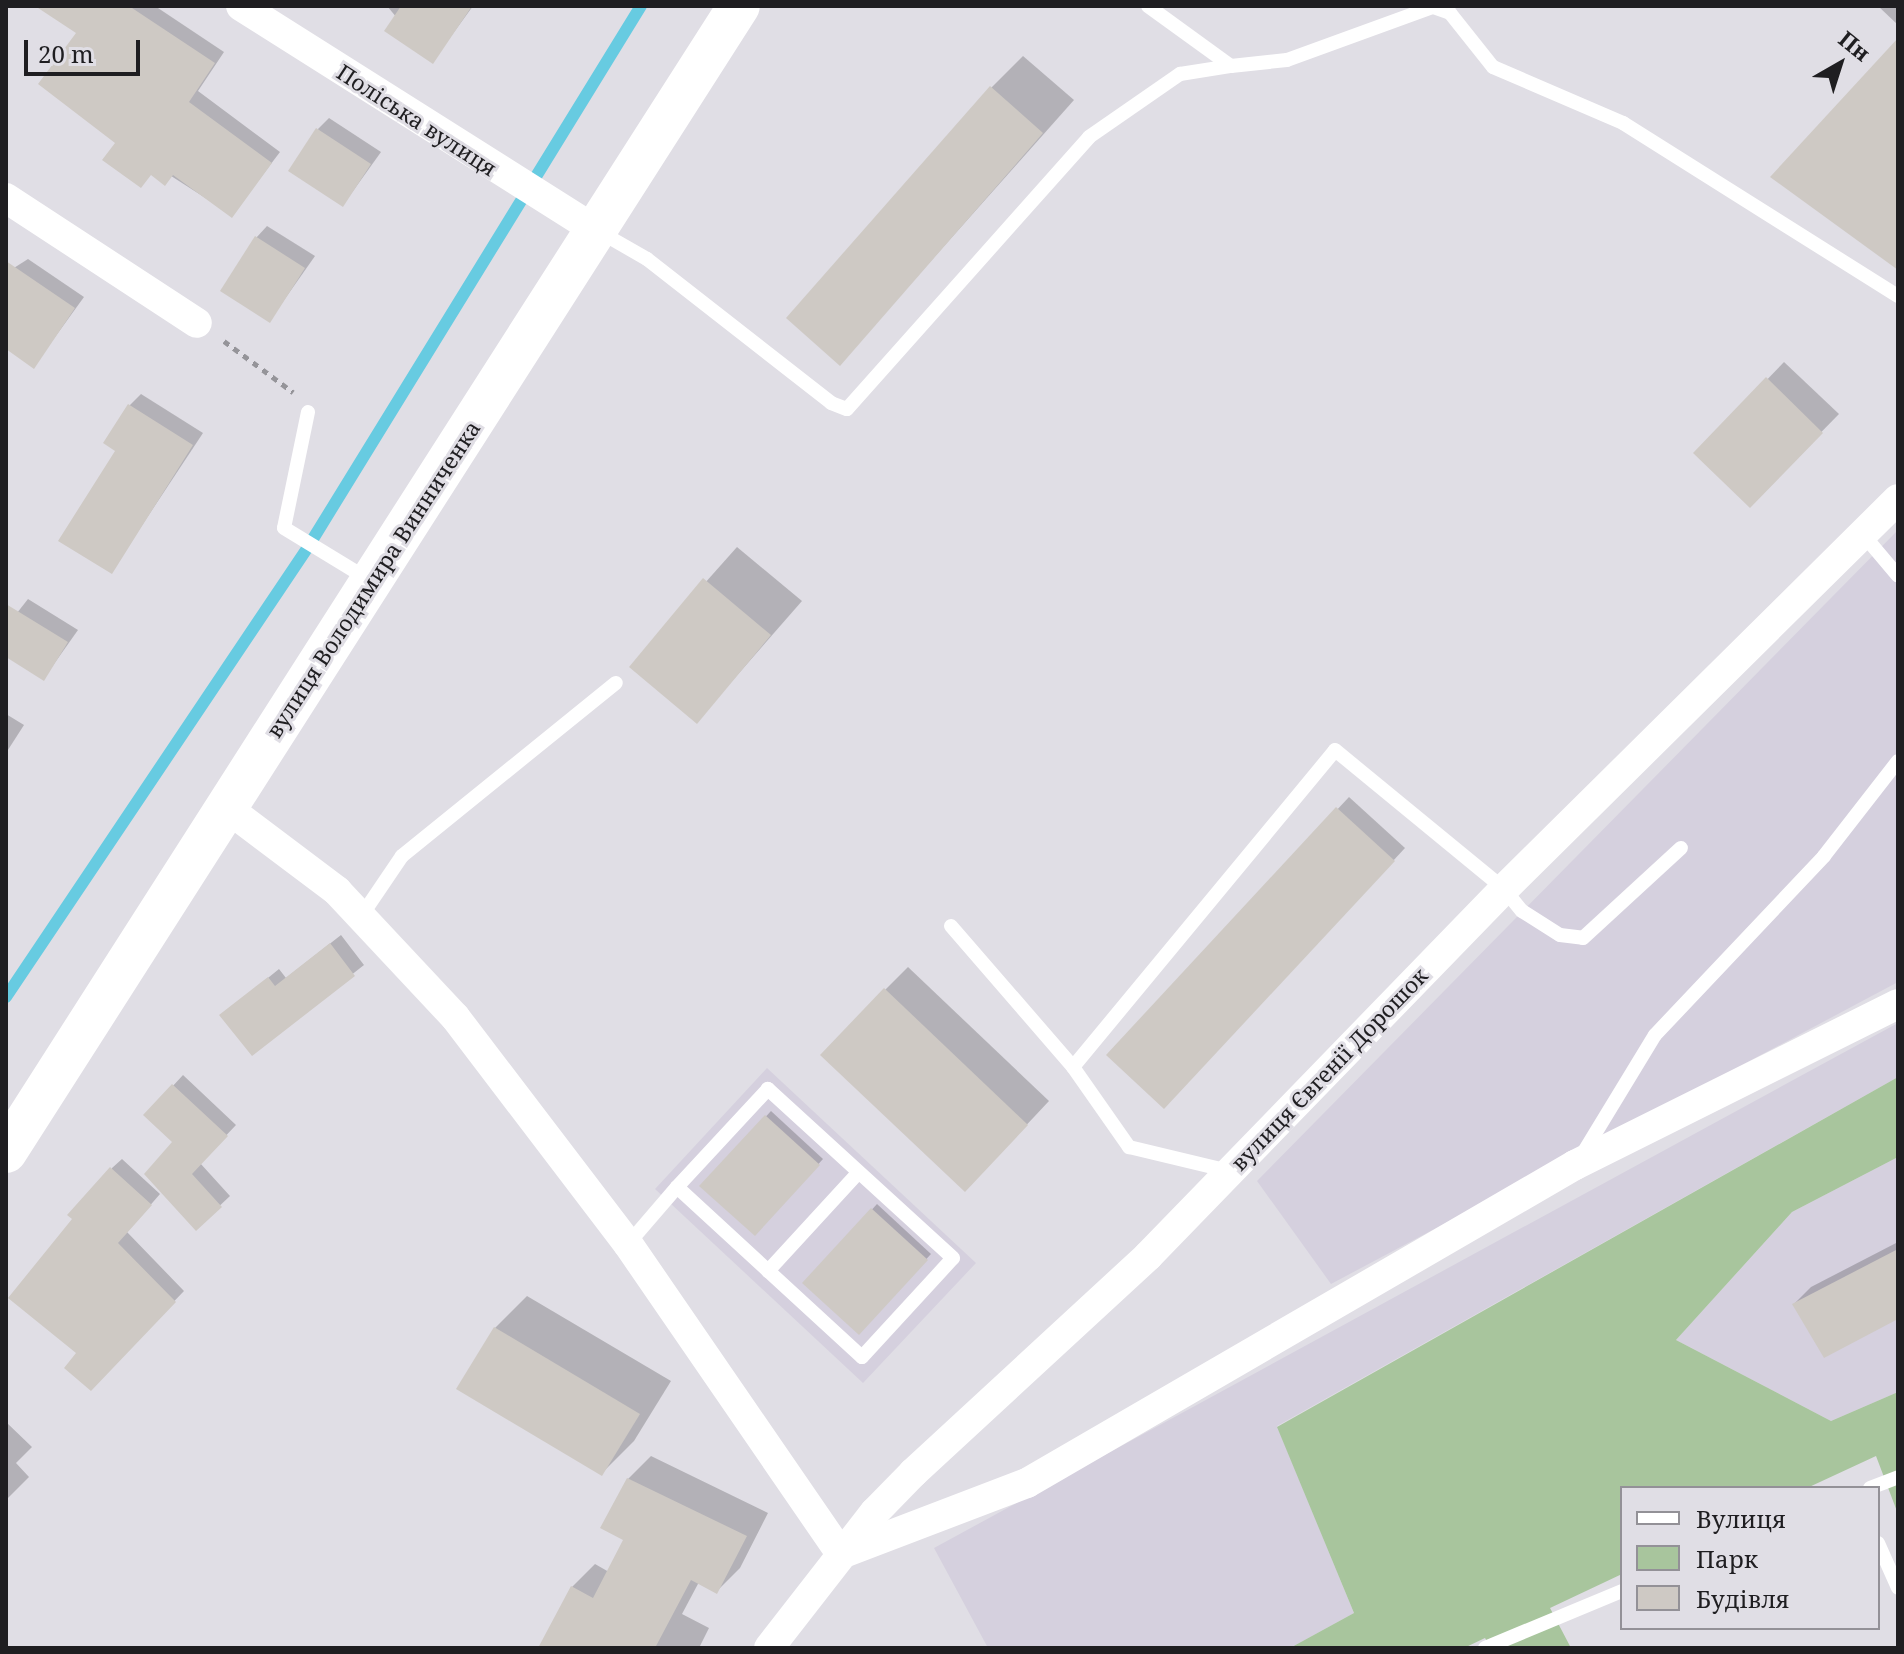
<!DOCTYPE html>
<meta charset="utf-8">
<style>
body{margin:0}
#map{position:relative;width:1904px;height:1654px;overflow:hidden;background:#e0dee5;font-family:"Noto Serif",serif}
div>[style]{position:absolute}
[style*='--x']{left:calc(var(--x)*1px);top:calc(var(--y)*1px);width:calc(var(--w)*1px);rotate:calc(var(--a)*1deg)}
.built>*{inset:0;background:#d5d0de}
.green>*{inset:0;background:#a8c59d}
.shadow>*{inset:0;background:#0003}
.stream>*{height:12px;margin:-6px;padding:0 6px;transform-origin:6px;border-radius:6px;background:#67cbe1}
.building>*{inset:0;background:#cec9c4}
.path>*{height:5px;margin-top:-2.5px;transform-origin:0;background:repeating-linear-gradient(90deg,#959499 0 6px,transparent 0 12px)}
.service>*{height:14px;margin:-7px;padding:0 7px;transform-origin:7px;border-radius:7px;background:#fff}
.minor>*{height:30px;margin:-15px;padding:0 15px;transform-origin:15px;border-radius:15px;background:#fff}
.secondary>*{height:42px;margin:-21px;padding:0 21px;transform-origin:21px;border-radius:21px;background:#fff}
span{translate:-50% -50%;white-space:nowrap;text-align:center;line-height:1.15;-webkit-text-stroke:6px #e0dee5;paint-order:stroke}
.street-label{font-size:22px;color:#1f1e21}
.frame{position:absolute;inset:0;border:8px solid #1f1e21;pointer-events:none}
.legend{position:absolute;left:1620px;top:1486px;width:260px;height:144px;box-sizing:border-box;background:#e0dee5;border:2px solid #939197;margin:0;padding:10px 14px;list-style:none;font-size:24px;color:#1f1e21}
.legend li{display:flex;align-items:center;gap:16px;height:40px}
.legend b{width:40px;border:2px solid #939197}
.north{position:absolute;left:1800px;top:24px;width:80px;height:80px;-webkit-text-stroke:6px #e0dee5;paint-order:stroke;rotate:39deg;font-size:22px;font-weight:700;line-height:32px;text-align:center;color:#1f1e21}
.north::after{content:'';display:block;margin:auto;width:28px;height:36px;background:#1f1e21;clip-path:polygon(50% 0,100% 100%,50% 72%,0 100%)}
.scale{position:absolute;left:24px;top:40px;width:116px;height:36px;box-sizing:border-box;border:4px solid #1f1e21;border-top:0;padding-left:10px;font-size:24px;line-height:28px;white-space:nowrap;color:#1f1e21;-webkit-text-stroke:6px #e0dee5;paint-order:stroke}
</style>
<div id="map">
<div class="built">
<div style="clip-path:polygon(1898px 530px,1898px 982px,1331px 1284px,1257px 1181px)"></div>
<div style="clip-path:polygon(1898px 1023px,1898px 1077px,1277px 1426px,1354px 1613px,1290px 1648px,988px 1648px,934px 1548px)"></div>
<div style="clip-path:polygon(767px 1068px,976px 1263px,863px 1383px,655px 1189px)"></div>
<div style="clip-path:polygon(1898px 1157px,1898px 1392px,1831px 1421px,1676px 1340px,1792px 1212px)"></div>
</div>
<div class="green">
<div style="clip-path:polygon(1898px 1077px,1898px 1157px,1792px 1212px,1676px 1340px,1831px 1421px,1898px 1392px,1898px 1514px,1876px 1456px,1807px 1488px,1622px 1488px,1622px 1574px,1550px 1608px,1571px 1648px,1491px 1648px,1485px 1638px,1464px 1648px,1290px 1648px,1354px 1613px,1277px 1427px)"></div>
</div>
<div class="shadow">
<div style="clip-path:polygon(53px 6px,155px 6px,224px 52px,198px 91px,280px 152px,232px 215px,118px 142px,79px 33px)"></div>
<div style="clip-path:polygon(387px 6px,473px 6px,433px 61px)"></div>
<div style="clip-path:polygon(1878px 6px,1898px 6px,1898px 25px)"></div>
<div style="clip-path:polygon(1023px 56px,1074px 100px,840px 363px,991px 88px)"></div>
<div style="clip-path:polygon(329px 118px,381px 152px,343px 205px,318px 129px)"></div>
<div style="clip-path:polygon(267px 226px,315px 256px,270px 320px,256px 238px)"></div>
<div style="clip-path:polygon(28px 259px,84px 297px,34px 366px,6px 347px,6px 273px)"></div>
<div style="clip-path:polygon(1784px 362px,1839px 414px,1750px 505px,1696px 453px)"></div>
<div style="clip-path:polygon(141px 394px,203px 433px,111px 572px,130px 405px)"></div>
<div style="clip-path:polygon(737px 547px,802px 601px,697px 721px,631px 666px)"></div>
<div style="clip-path:polygon(28px 599px,78px 630px,44px 678px,6px 655px,6px 627px)"></div>
<div style="clip-path:polygon(6px 714px,24px 725px,6px 753px)"></div>
<div style="clip-path:polygon(1349px 797px,1405px 848px,1176px 1095px,1108px 1054px)"></div>
<div style="clip-path:polygon(341px 935px,364px 965px,252px 1053px,222px 1015px,279px 969px,286px 978px)"></div>
<div style="clip-path:polygon(908px 967px,1049px 1101px,987px 1167px,885px 990px)"></div>
<div style="clip-path:polygon(183px 1075px,236px 1125px,200px 1163px,230px 1196px,196px 1228px,175px 1142px,146px 1115px)"></div>
<div style="clip-path:polygon(771px 1111px,823px 1159px,755px 1234px,702px 1186px)"></div>
<div style="clip-path:polygon(122px 1159px,160px 1194px,127px 1232px,184px 1291px,91px 1388px,79px 1353px,112px 1168px)"></div>
<div style="clip-path:polygon(877px 1204px,931px 1254px,859px 1332px,805px 1283px)"></div>
<div style="clip-path:polygon(1898px 1242px,1898px 1317px,1794px 1304px,1811px 1287px)"></div>
<div style="clip-path:polygon(527px 1296px,671px 1381px,634px 1441px,602px 1473px,495px 1328px)"></div>
<div style="clip-path:polygon(6px 1422px,32px 1447px,16px 1463px,29px 1477px,6px 1500px)"></div>
<div style="clip-path:polygon(651px 1456px,768px 1513px,740px 1568px,717px 1591px,699px 1582px,682px 1614px,709px 1628px,699px 1648px,551px 1648px,572px 1587px,595px 1564px,609px 1572px,626px 1539px,628px 1479px)"></div>
</div>
<div class="stream">
<div style="--x:6;--y:997;--w:542;--a:-56.13"></div>
<div style="--x:308;--y:547;--w:635;--a:-58.39"></div>
</div>
<div class="building">
<div style="clip-path:polygon(35px 6px,129px 6px,215px 63px,189px 102px,272px 163px,232px 218px,173px 175px,165px 186px,151px 175px,141px 188px,102px 160px,115px 143px,38px 84px,76px 33px)"></div>
<div style="clip-path:polygon(401px 6px,472px 6px,433px 64px,384px 31px)"></div>
<div style="clip-path:polygon(1898px 38px,1898px 270px,1770px 177px)"></div>
<div style="clip-path:polygon(990px 86px,1043px 133px,840px 366px,786px 318px)"></div>
<div style="clip-path:polygon(316px 128px,371px 164px,343px 207px,288px 171px)"></div>
<div style="clip-path:polygon(255px 236px,305px 268px,270px 323px,220px 291px)"></div>
<div style="clip-path:polygon(6px 261px,75px 308px,34px 369px,6px 349px)"></div>
<div style="clip-path:polygon(1766px 377px,1823px 433px,1750px 508px,1693px 453px)"></div>
<div style="clip-path:polygon(128px 404px,193px 445px,112px 574px,58px 541px,115px 451px,103px 443px)"></div>
<div style="clip-path:polygon(703px 578px,771px 635px,697px 724px,629px 667px)"></div>
<div style="clip-path:polygon(6px 604px,68px 642px,44px 681px,6px 657px)"></div>
<div style="clip-path:polygon(1336px 807px,1395px 861px,1164px 1109px,1106px 1055px)"></div>
<div style="clip-path:polygon(330px 943px,355px 976px,252px 1056px,219px 1015px,268px 977px,275px 986px)"></div>
<div style="clip-path:polygon(884px 988px,1028px 1125px,965px 1192px,820px 1055px)"></div>
<div style="clip-path:polygon(172px 1084px,228px 1136px,192px 1174px,222px 1207px,196px 1231px,144px 1174px,172px 1142px,143px 1115px)"></div>
<div style="clip-path:polygon(765px 1115px,820px 1165px,755px 1236px,699px 1186px)"></div>
<div style="clip-path:polygon(110px 1167px,152px 1205px,118px 1243px,176px 1302px,91px 1391px,64px 1368px,76px 1353px,8px 1298px,72px 1219px,67px 1215px)"></div>
<div style="clip-path:polygon(871px 1208px,928px 1260px,859px 1335px,802px 1283px)"></div>
<div style="clip-path:polygon(1898px 1249px,1898px 1319px,1824px 1358px,1792px 1304px)"></div>
<div style="clip-path:polygon(494px 1327px,640px 1414px,602px 1476px,456px 1389px)"></div>
<div style="clip-path:polygon(627px 1478px,747px 1536px,717px 1594px,691px 1580px,655px 1648px,538px 1648px,571px 1586px,593px 1598px,623px 1540px,600px 1528px)"></div>
</div>
<div class="path">
<div style="--x:224;--y:341;--w:86;--a:36.5"></div>
</div>
<div class="service">
<div style="--x:1148;--y:6;--w:102;--a:35.9"></div>
<div style="--x:1231;--y:66;--w:56;--a:-6.1"></div>
<div style="--x:1287;--y:60;--w:155;--a:-20"></div>
<div style="--x:1433;--y:7;--w:18;--a:19"></div>
<div style="--x:1450;--y:13;--w:69;--a:51.5"></div>
<div style="--x:1493;--y:67;--w:142;--a:23.3"></div>
<div style="--x:1623;--y:123;--w:325;--a:32.2"></div>
<div style="--x:600;--y:232;--w:54;--a:29.9"></div>
<div style="--x:647;--y:259;--w:234;--a:38"></div>
<div style="--x:831;--y:403;--w:17;--a:21"></div>
<div style="--x:847;--y:409;--w:364;--a:-48.3"></div>
<div style="--x:1089;--y:137;--w:111;--a:-34.7"></div>
<div style="--x:1180;--y:74;--w:52;--a:-8.9"></div>
<div style="--x:308;--y:412;--w:118;--a:101.7"></div>
<div style="--x:284;--y:528;--w:98;--a:31.3"></div>
<div style="--x:1861;--y:532;--w:57;--a:49.9"></div>
<div style="--x:362;--y:915;--w:71;--a:-55.9"></div>
<div style="--x:402;--y:856;--w:275;--a:-39"></div>
<div style="--x:951;--y:926;--w:186;--a:49.1"></div>
<div style="--x:1073;--y:1067;--w:98;--a:55"></div>
<div style="--x:1129;--y:1147;--w:103;--a:13.5"></div>
<div style="--x:1073;--y:1067;--w:411;--a:-50.4"></div>
<div style="--x:1335;--y:750;--w:219;--a:39.4"></div>
<div style="--x:1504;--y:889;--w:28;--a:51"></div>
<div style="--x:1522;--y:911;--w:45;--a:32.3"></div>
<div style="--x:1560;--y:935;--w:23;--a:7"></div>
<div style="--x:1583;--y:938;--w:133;--a:-42.6"></div>
<div style="--x:1582;--y:1155;--w:140;--a:-58.7"></div>
<div style="--x:1655;--y:1035;--w:246;--a:-46.6"></div>
<div style="--x:1824;--y:856;--w:120;--a:-52.1"></div>
<div style="--x:628;--y:1244;--w:75;--a:-49.3"></div>
<div style="--x:677;--y:1187;--w:251;--a:42.6"></div>
<div style="--x:862;--y:1357;--w:134;--a:-47.4"></div>
<div style="--x:953;--y:1258;--w:251;--a:-137.6"></div>
<div style="--x:768;--y:1089;--w:134;--a:132.9"></div>
<div style="--x:768;--y:1271;--w:134;--a:-47.4"></div>
<div style="--x:1870;--y:1488;--w:30;--a:-21"></div>
<div style="--x:1878;--y:1543;--w:49;--a:66"></div>
<div style="--x:1485;--y:1648;--w:148;--a:-22.6"></div>
</div>
<div class="minor">
<div style="--x:241;--y:6;--w:420;--a:32.3"></div>
<div style="--x:6;--y:198;--w:228;--a:33.2"></div>
<div style="--x:227;--y:808;--w:138;--a:37"></div>
<div style="--x:337;--y:891;--w:173;--a:46.9"></div>
<div style="--x:455;--y:1017;--w:285;--a:52.7"></div>
<div style="--x:628;--y:1244;--w:376;--a:55.5"></div>
<div style="--x:841;--y:1554;--w:199;--a:-20.9"></div>
<div style="--x:1027;--y:1483;--w:634;--a:-30.13"></div>
<div style="--x:1575;--y:1165;--w:361;--a:-26.5"></div>
<div style="--x:769;--y:1648;--w:172;--a:-52.1"></div>
<div style="--x:875;--y:1512;--w:54;--a:-45.7"></div>
<div style="--x:913;--y:1473;--w:320;--a:-42.7"></div>
<div style="--x:1148;--y:1256;--w:511;--a:-45.87"></div>
<div style="--x:1504;--y:889;--w:554;--a:-44.71"></div>
</div>
<div class="secondary">
<div style="--x:6;--y:1152;--w:1360;--a:-57.4"></div>
</div>
<div class="street-label">
<span style="left:417px;top:120px;rotate:33deg">Поліська вулиця</span>
<span style="left:373px;top:579px;rotate:-57deg">вулиця Володимира Винниченка</span>
<span style="left:1329px;top:1069px;rotate:-46deg">вулиця Євгенії Дорошок</span>
</div>
<div class="frame"></div>
<ul class="legend">
<li><b style="height:10px;background:#fff"></b>Вулиця</li>
<li><b style="height:22px;background:#a8c59d"></b>Парк</li>
<li><b style="height:22px;background:#cec9c4"></b>Будівля</li>
</ul>
<div class="north">Пн</div>
<div class="scale">20 m</div>
</div>
